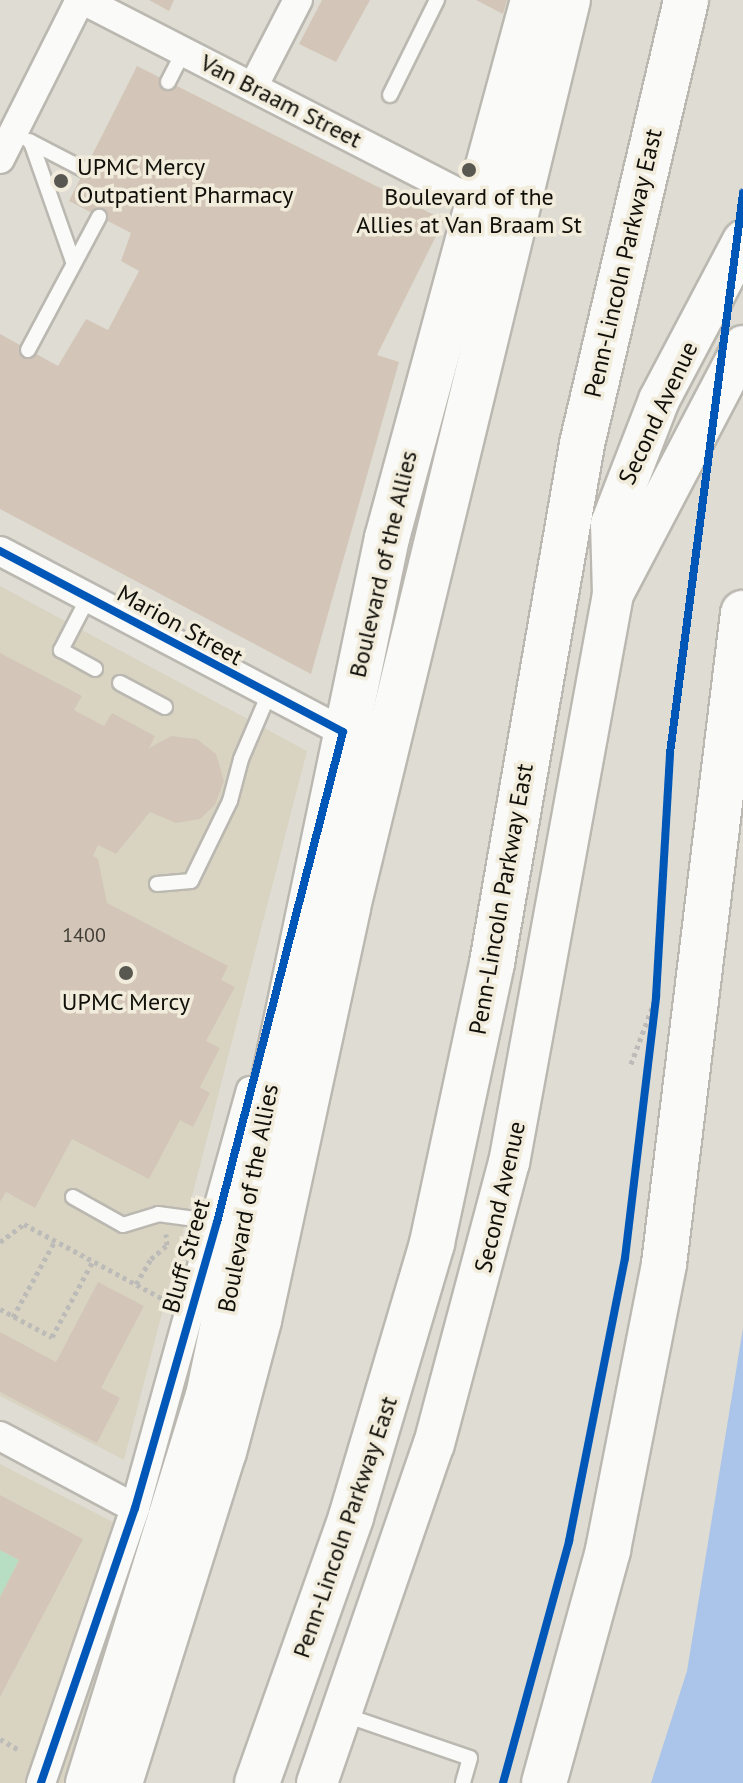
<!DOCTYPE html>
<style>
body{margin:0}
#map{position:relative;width:743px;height:1783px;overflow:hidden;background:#dfdcd3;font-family:"PT Sans",sans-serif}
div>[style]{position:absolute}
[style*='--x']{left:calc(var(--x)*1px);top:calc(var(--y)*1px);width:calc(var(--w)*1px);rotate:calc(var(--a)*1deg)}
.built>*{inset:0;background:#d9d4c2}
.green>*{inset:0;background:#b7ddc2}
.water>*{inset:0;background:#aac5e9}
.building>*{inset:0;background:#d3c6b8}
.path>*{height:5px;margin-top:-2.5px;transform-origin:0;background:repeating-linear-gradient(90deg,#bcbbb8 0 4px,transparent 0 8px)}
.roads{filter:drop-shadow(2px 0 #bab8b0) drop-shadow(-2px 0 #bab8b0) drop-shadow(0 2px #bab8b0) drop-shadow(0 -2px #bab8b0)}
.lane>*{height:14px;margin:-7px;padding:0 7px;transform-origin:7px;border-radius:7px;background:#fafaf8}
.street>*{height:28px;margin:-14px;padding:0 14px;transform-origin:14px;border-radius:14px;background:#fafaf8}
.secondary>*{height:40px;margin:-20px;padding:0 20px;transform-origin:20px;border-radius:20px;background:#fafaf8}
.highway>*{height:44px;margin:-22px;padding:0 22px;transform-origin:22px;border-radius:22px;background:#fafaf8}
.cycleway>*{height:8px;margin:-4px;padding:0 4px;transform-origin:4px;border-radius:4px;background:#0057b8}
.dots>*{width:22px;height:22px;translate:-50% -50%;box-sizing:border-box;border:4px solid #f1ecdb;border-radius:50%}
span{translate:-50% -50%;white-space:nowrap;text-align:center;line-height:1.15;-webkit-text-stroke:7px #f1ecdb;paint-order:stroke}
.number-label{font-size:20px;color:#423e36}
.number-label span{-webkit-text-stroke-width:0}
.street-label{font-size:24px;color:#100f09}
.poi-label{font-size:24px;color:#100f09}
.left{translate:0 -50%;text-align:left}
</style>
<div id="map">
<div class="built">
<div style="clip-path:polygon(0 586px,307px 751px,124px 1460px,0 1396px)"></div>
<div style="clip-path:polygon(0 1464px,148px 1540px,66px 1783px,0 1783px)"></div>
</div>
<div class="green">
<div style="clip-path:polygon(0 1550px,19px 1560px,0 1597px)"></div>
</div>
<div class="water">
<div style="clip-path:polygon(743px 1328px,743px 1783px,651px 1783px,687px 1671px)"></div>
</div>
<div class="building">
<div style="clip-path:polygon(149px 0,174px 0,169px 11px)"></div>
<div style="clip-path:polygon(322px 0,370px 0,336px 62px,299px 44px)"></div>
<div style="clip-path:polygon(476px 0,507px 0,503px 14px)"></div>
<div style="clip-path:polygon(137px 66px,444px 220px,377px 355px,399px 362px,311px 674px,0 509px,0 334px,58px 366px,86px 319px,108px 330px,139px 271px,121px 261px,131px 233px,69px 201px)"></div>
<div style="clip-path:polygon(0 653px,82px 696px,74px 710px,104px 726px,112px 713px,155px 736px,149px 748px,171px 736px,197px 739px,216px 754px,224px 781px,215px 805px,200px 819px,176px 823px,150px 812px,116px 854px,98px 845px,93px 856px,98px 859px,107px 903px,228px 966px,221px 980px,235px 987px,206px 1041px,220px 1048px,200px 1087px,210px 1093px,193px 1127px,180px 1120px,149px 1179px,72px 1139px,35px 1208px,6px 1192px,0 1202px)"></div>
<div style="clip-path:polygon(98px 1282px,144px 1306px,101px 1388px,120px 1398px,97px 1443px,0 1392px,0 1332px,56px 1362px)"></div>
<div style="clip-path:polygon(0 1495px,83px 1539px,0 1697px,0 1597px,19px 1560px,0 1550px)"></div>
</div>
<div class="path">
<div style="--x:631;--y:1064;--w:72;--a:-69.5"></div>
<div style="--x:0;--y:1242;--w:30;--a:-37"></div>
<div style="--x:24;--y:1224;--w:160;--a:28.3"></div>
<div style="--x:136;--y:1284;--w:29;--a:-59"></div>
<div style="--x:151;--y:1259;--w:21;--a:-41"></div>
<div style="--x:167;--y:1245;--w:11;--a:-95"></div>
<div style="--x:0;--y:1309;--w:59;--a:28.3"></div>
<div style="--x:52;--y:1337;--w:86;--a:-61.7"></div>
<div style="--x:13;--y:1317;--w:87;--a:-61.1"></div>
<div style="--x:0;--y:1739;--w:24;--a:30"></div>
</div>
<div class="roads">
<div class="lane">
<div style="--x:168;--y:82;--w:35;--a:-63"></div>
<div style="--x:390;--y:95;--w:106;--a:-63.7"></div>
<div style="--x:29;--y:141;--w:63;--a:27.4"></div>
<div style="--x:31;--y:142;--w:126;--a:70.6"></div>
<div style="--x:28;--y:350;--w:151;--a:-61.9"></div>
<div style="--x:88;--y:598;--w:59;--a:117.4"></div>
<div style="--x:61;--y:650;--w:39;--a:29"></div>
<div style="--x:120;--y:683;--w:51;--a:28.1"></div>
<div style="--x:157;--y:884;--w:34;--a:-5"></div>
<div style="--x:191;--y:881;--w:89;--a:-64"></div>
<div style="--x:230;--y:801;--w:43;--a:-75.3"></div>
<div style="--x:241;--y:759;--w:69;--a:-66.8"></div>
<div style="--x:73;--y:1197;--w:57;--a:29.2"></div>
<div style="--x:123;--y:1225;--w:37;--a:-17"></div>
<div style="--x:158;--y:1214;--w:60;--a:7.7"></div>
<div style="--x:342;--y:1714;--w:135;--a:19"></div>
<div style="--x:470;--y:1758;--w:26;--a:106"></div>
</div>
<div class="street">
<div style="--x:83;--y:0;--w:444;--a:27.2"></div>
<div style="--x:253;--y:87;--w:98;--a:-62.7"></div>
<div style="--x:0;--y:159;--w:178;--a:-63.3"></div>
<div style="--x:0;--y:551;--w:388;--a:27.8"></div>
<div style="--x:343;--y:732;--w:18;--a:106"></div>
<div style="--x:0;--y:1436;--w:153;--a:28.1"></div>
<div style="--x:41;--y:1783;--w:291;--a:-71.1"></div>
<div style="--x:135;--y:1508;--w:433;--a:-74.5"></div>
</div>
<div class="secondary">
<div style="--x:613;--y:594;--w:280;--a:-62.3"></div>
<div style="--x:317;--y:1783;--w:359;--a:-71"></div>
<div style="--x:434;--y:1444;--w:291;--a:-75.1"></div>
<div style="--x:509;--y:1163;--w:578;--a:-79.64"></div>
<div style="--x:613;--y:594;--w:70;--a:-91.6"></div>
<div style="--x:611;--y:524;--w:133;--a:-68.8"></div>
<div style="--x:659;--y:400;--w:180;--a:-62.2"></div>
</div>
<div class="highway">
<div style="--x:88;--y:1783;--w:405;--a:-72.8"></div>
<div style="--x:208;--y:1396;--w:876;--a:-78.22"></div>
<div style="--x:387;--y:538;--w:557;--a:-74.82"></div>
<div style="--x:120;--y:1783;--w:347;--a:-72.6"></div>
<div style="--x:224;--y:1452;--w:137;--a:-75.1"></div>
<div style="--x:259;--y:1320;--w:422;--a:-77.8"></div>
<div style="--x:348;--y:907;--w:933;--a:-76.37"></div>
<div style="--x:257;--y:1783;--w:282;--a:-70.5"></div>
<div style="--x:351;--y:1517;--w:286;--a:-73.5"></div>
<div style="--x:432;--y:1243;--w:286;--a:-77.9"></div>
<div style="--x:492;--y:963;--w:527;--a:-80.16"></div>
<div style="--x:582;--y:444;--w:456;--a:-76.8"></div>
<div style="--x:544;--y:1783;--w:242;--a:-74.6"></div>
<div style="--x:608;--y:1550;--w:291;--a:-78.9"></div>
<div style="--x:664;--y:1264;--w:656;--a:-83.08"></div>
</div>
</div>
<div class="cycleway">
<div style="--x:0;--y:551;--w:388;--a:27.8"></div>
<div style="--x:343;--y:732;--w:506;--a:104.42"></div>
<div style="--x:217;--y:1222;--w:298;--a:106"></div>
<div style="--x:135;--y:1508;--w:291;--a:108.9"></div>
<div style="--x:503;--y:1783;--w:251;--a:-74.7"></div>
<div style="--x:569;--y:1541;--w:288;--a:-78.8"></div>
<div style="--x:625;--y:1258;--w:263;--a:-83.2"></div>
<div style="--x:656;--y:997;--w:244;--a:-86.7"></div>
<div style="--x:670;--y:753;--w:565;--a:-82.57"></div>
</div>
<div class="dots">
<div style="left:469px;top:170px;background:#585750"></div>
<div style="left:61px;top:181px;background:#585750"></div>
<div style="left:126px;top:973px;background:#585750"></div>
</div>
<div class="number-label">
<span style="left:84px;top:935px">1400</span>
</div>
<div class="street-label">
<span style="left:281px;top:101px;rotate:27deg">Van Braam Street</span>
<span style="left:623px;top:263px;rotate:-77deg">Penn-Lincoln Parkway East</span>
<span style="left:658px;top:413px;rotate:-65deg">Second Avenue</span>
<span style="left:383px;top:564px;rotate:-77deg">Boulevard of the Allies</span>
<span style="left:180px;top:625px;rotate:29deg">Marion Street</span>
<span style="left:501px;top:899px;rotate:-80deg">Penn-Lincoln Parkway East</span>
<span style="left:500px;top:1197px;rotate:-77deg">Second Avenue</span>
<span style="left:248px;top:1198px;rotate:-79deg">Boulevard of the Allies</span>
<span style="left:186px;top:1256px;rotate:-74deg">Bluff Street</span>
<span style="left:345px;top:1527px;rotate:-71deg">Penn-Lincoln Parkway East</span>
</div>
<div class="poi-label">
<span class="left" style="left:77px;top:181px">UPMC Mercy<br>Outpatient Pharmacy</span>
<span style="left:469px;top:211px">Boulevard of the<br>Allies at Van Braam St</span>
<span style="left:126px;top:1002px">UPMC Mercy</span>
</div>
</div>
